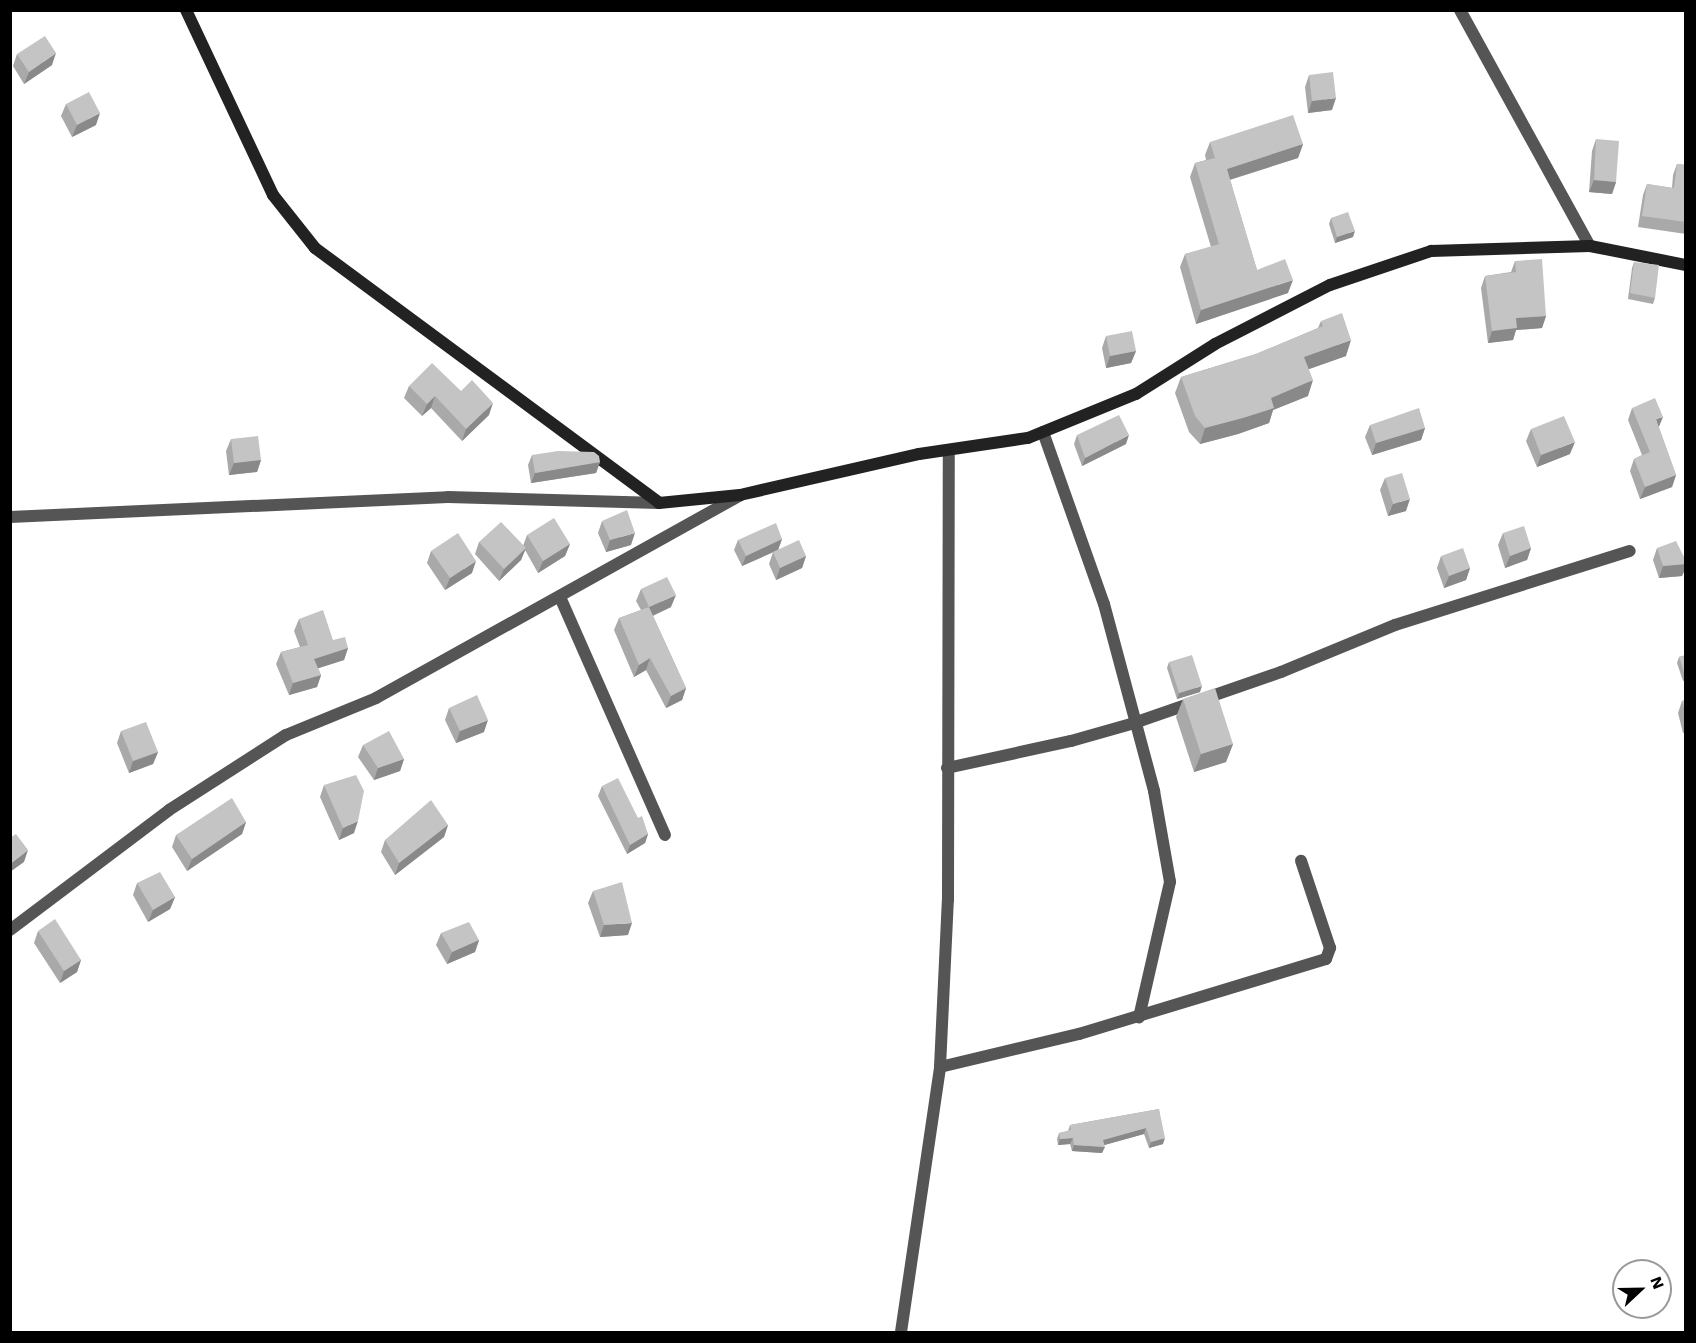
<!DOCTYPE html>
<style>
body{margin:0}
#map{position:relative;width:1696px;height:1343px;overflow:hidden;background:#fff;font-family:"Work Sans",sans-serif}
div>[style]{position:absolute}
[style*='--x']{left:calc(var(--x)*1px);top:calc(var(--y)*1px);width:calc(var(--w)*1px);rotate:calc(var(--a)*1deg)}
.street>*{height:12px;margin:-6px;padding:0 6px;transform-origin:6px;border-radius:6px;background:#555}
.secondary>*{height:12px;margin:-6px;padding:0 6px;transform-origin:6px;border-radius:6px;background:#222}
.wall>*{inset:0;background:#a9a9a9}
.shaded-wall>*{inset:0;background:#898989}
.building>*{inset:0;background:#c4c4c4}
span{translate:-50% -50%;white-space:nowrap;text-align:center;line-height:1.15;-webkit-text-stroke:4.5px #fff;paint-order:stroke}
.frame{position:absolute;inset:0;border:12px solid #000;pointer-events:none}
.north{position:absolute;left:1612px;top:1259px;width:60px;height:60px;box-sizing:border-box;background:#fff;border:2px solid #999;border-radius:50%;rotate:68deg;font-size:16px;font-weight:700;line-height:24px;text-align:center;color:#000}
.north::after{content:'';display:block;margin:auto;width:21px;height:27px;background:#000;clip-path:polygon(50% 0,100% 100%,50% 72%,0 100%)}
</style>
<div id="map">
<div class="street">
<div style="--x:1460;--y:10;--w:269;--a:61.2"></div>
<div style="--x:1043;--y:432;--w:182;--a:70.5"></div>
<div style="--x:1104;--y:604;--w:194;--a:75"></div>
<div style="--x:1154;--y:791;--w:92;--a:80"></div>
<div style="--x:1170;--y:882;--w:139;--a:102.9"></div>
<div style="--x:10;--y:517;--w:438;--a:-2.6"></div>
<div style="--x:448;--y:497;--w:211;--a:1.6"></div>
<div style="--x:560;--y:597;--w:260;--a:66.2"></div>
<div style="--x:947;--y:768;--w:127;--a:-12.3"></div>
<div style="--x:1071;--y:741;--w:66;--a:-15.9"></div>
<div style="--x:1134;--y:723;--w:156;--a:-19.1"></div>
<div style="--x:1281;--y:672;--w:123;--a:-22.4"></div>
<div style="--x:1395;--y:625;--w:246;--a:-17.5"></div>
<div style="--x:10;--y:930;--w:199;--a:-37"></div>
<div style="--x:169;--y:810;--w:139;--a:-32.7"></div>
<div style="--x:286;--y:735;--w:97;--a:-22.3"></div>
<div style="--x:376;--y:698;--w:417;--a:-29.1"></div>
<div style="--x:940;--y:1067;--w:143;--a:-13.4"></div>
<div style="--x:1079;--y:1034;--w:258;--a:-16.9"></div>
<div style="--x:1326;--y:959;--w:12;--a:-70"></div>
<div style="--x:1330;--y:948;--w:92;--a:-108.4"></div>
<div style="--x:901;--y:1332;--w:268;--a:-81.6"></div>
<div style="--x:940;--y:1067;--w:167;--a:-87.3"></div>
<div style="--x:948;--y:900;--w:450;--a:-89.9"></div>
</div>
<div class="secondary">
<div style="--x:186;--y:10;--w:204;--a:64.8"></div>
<div style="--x:273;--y:195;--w:68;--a:51.6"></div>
<div style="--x:315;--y:248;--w:428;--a:36.5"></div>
<div style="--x:659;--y:503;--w:81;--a:-5.6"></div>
<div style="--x:740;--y:495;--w:184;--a:-12.9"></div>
<div style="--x:919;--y:454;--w:110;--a:-8.4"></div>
<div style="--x:1028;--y:438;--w:117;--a:-22.2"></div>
<div style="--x:1136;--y:394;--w:93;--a:-32.3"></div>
<div style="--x:1215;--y:344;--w:129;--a:-27.2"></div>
<div style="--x:1330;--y:285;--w:107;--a:-18.6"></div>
<div style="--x:1431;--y:251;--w:159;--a:-1.8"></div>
<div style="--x:1590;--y:246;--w:98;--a:11.2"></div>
</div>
<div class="wall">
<div style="clip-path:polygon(17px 54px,52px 65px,24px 84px,13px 66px)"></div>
<div style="clip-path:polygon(1309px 75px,1332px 110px,1308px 113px,1305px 87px)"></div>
<div style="clip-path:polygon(66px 104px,96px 125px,72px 137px,61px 116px)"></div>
<div style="clip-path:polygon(1596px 139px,1616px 182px,1612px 194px,1589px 192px,1592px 151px)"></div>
<div style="clip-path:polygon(1210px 142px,1303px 144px,1298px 158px,1230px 180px,1257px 270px,1288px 293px,1196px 324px,1180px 267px,1185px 254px,1211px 247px,1190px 177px,1195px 163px,1206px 160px,1205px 155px)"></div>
<div style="clip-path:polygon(1677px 164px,1686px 165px,1686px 234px,1638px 227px,1643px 195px,1647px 184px,1672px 188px,1673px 175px)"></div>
<div style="clip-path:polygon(1331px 218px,1353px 237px,1335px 243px,1329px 224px)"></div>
<div style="clip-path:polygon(1515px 261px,1546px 316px,1542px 328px,1516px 330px,1513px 340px,1488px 343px,1481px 288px,1485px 276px,1511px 272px)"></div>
<div style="clip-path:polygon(1634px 262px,1655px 298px,1653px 304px,1628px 299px,1632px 268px)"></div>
<div style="clip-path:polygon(1321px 321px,1346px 356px,1309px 369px,1308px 396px,1273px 410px,1269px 423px,1238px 434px,1200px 444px,1189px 432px,1175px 393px,1181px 377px,1256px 354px,1318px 328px)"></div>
<div style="clip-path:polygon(1106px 336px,1136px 351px,1131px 363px,1106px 368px,1102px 348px)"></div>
<div style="clip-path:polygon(409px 386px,461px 391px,489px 415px,462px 441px,431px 408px,422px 416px,404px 398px)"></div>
<div style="clip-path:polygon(1632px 408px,1659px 428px,1676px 475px,1672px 487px,1640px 499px,1630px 471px,1634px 459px,1642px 455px,1628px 420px)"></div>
<div style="clip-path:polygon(1370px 425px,1425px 428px,1421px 440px,1372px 455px,1365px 437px)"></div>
<div style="clip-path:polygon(1531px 429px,1570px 454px,1537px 467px,1526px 441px)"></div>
<div style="clip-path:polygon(1077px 435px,1126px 444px,1082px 466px,1074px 444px)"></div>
<div style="clip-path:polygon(231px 439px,261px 460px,257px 472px,229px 475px,226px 451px)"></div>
<div style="clip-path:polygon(532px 455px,600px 462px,596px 473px,531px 483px,528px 465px)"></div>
<div style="clip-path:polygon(1385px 478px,1406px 511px,1388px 516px,1380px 490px)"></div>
<div style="clip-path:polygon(602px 521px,631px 545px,606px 552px,598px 533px)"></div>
<div style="clip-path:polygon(1503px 533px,1531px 548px,1527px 560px,1505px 568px,1498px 545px)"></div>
<div style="clip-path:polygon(527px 535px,570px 544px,565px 556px,538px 573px,525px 550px,521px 560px,499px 581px,475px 554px,479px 542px,523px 546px)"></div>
<div style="clip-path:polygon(782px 539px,778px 550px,742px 566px,734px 550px,738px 540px)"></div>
<div style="clip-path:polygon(1657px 548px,1686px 561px,1686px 567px,1682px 576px,1659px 578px,1653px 560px)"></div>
<div style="clip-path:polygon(431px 551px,472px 573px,445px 590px,427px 563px)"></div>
<div style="clip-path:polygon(773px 552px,806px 556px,802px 568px,776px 580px,769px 564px)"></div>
<div style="clip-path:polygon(1441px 556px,1470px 568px,1466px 580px,1444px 588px,1437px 568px)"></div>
<div style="clip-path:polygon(641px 589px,671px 607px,653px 616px,686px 688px,682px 700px,666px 708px,646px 670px,634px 677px,614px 630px,619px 618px,641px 610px,636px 601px)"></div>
<div style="clip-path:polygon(299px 619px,333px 640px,348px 648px,344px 660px,318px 668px,321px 675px,317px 687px,289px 695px,276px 664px,281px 652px,300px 647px,294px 631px)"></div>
<div style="clip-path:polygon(1686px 655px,1686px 680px,1683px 681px,1677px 663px,1679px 657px)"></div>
<div style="clip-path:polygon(1169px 662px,1200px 692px,1177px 699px,1167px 668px)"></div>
<div style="clip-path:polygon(1183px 699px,1233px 744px,1226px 762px,1194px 772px,1176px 717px)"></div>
<div style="clip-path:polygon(1686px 700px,1686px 732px,1683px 733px,1678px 713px,1682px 701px)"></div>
<div style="clip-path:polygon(449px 708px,484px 732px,456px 743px,445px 720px)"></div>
<div style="clip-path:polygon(121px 731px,158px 752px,153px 764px,129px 773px,117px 743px)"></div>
<div style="clip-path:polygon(363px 745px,404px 759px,400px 771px,374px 780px,358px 757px)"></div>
<div style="clip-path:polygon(324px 785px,354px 833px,339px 840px,320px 797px)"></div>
<div style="clip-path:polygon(602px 786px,638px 818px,648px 834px,645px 843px,627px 854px,598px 796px)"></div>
<div style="clip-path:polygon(246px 822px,242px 834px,187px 871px,172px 847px,176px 835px)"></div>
<div style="clip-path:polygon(448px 825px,444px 837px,395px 875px,381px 852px,385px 840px)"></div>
<div style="clip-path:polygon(137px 883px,175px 897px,170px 909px,148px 922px,133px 895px)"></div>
<div style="clip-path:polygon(593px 891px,628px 935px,600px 937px,588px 903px)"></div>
<div style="clip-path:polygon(38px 931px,81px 960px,77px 972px,60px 983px,34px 943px)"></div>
<div style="clip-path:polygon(441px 933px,479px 940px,475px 952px,447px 964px,436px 945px)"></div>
<div style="clip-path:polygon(1159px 1109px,1163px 1144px,1149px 1148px,1144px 1134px,1104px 1145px,1102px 1153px,1072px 1151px,1070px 1144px,1058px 1145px,1057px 1139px,1059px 1133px,1068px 1131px,1070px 1125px)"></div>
</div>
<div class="shaded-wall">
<div style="clip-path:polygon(56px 53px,52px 65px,24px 84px,29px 72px)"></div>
<div style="clip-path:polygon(1336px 98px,1332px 110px,1308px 113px,1312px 101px)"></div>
<div style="clip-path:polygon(100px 113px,96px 125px,72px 137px,77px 125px)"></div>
<div style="clip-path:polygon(1303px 144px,1298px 158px,1222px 182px,1227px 169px)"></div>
<div style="clip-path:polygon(1594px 180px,1616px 182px,1612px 194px,1589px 192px)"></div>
<div style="clip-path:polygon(1355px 231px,1353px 237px,1335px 243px,1337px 237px)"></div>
<div style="clip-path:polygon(1293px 280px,1288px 293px,1196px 324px,1201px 310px)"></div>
<div style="clip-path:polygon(1546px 316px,1542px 328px,1516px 330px,1513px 340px,1488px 343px,1492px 331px,1516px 318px)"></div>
<div style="clip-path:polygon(1351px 340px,1346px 356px,1298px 373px,1304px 357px)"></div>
<div style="clip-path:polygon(1136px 351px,1131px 363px,1106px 368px,1110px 356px)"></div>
<div style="clip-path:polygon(1313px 380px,1308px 396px,1273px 410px,1269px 423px,1238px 434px,1200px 444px,1205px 428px,1271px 398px)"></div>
<div style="clip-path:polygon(435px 396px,431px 408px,422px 416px,427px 404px)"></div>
<div style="clip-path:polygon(493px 403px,489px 415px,462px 441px,466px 429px)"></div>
<div style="clip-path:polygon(1663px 417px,1658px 429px,1656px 419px)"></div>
<div style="clip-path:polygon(1425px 428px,1421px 440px,1372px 455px,1376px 443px)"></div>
<div style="clip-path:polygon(1129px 435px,1126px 444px,1082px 466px,1085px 458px)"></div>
<div style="clip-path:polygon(1575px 442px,1570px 454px,1537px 467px,1541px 455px)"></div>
<div style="clip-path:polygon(261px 460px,257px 472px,229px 475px,234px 463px)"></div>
<div style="clip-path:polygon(600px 462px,596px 473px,531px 483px,535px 473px)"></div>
<div style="clip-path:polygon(1676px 475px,1672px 487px,1640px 499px,1645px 487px)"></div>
<div style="clip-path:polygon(1410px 499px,1406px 511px,1388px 516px,1393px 504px)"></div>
<div style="clip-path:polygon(635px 533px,631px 545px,606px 552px,610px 540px)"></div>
<div style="clip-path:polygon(782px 539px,778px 550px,742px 566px,746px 556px)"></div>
<div style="clip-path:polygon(570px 544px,565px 556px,538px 573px,543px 561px)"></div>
<div style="clip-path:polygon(526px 548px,521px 560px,499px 581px,504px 569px)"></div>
<div style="clip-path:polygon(1531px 548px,1527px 560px,1505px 568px,1510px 556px)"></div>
<div style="clip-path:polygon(806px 556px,802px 568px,776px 580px,780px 568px)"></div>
<div style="clip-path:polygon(476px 561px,472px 573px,445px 590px,450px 578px)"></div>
<div style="clip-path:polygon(1686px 564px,1686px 567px,1682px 576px,1659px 578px,1663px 566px)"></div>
<div style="clip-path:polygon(1470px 568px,1466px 580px,1444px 588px,1449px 576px)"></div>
<div style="clip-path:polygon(676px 595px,671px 607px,645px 619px,649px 607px)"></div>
<div style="clip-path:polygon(348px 648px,344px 660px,310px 671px,314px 659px)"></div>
<div style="clip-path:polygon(650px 658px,646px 670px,634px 677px,639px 665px)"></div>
<div style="clip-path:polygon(321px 675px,317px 687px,289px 695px,293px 683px)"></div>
<div style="clip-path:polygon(1202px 686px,1200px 692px,1177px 699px,1179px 693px)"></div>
<div style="clip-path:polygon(686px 688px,682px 700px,666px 708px,671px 696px)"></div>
<div style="clip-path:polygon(488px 720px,484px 732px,456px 743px,460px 731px)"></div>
<div style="clip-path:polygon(1233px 744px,1226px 762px,1194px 772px,1201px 754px)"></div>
<div style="clip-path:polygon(158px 752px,153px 764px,129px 773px,133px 761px)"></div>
<div style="clip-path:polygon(404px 759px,400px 771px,374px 780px,378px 768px)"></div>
<div style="clip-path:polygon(358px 821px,354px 833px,339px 840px,343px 828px)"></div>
<div style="clip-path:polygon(246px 822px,242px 834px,187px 871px,192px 859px)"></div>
<div style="clip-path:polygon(448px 825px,444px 837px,395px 875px,399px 863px)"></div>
<div style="clip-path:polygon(648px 834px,645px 843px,627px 854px,630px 845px)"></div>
<div style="clip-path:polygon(28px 850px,24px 862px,10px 872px,10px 864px)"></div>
<div style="clip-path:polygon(175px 897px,170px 909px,148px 922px,153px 910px)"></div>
<div style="clip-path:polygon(632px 923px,628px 935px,600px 937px,604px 925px)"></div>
<div style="clip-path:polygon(479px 940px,475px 952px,447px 964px,452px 952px)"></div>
<div style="clip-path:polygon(81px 960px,77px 972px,60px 983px,64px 971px)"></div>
<div style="clip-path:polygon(1146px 1128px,1144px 1134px,1101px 1146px,1103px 1140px)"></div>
<div style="clip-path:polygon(1073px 1138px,1070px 1144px,1058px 1145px,1060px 1139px)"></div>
<div style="clip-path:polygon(1165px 1138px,1163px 1144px,1149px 1148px,1151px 1142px)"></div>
<div style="clip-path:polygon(1074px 1145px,1105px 1147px,1102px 1153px,1072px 1151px)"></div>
</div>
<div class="building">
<div style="clip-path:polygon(45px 36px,56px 53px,29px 72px,17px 54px)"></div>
<div style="clip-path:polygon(1333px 72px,1336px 98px,1312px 101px,1309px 75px)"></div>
<div style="clip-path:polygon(89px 92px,100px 113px,77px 125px,66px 104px)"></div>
<div style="clip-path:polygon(1293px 115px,1303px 144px,1227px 169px,1257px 270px,1285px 259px,1293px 280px,1201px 310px,1185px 254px,1219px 244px,1195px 163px,1215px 158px,1210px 142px)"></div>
<div style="clip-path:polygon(1596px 139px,1619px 141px,1616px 182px,1594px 180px)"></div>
<div style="clip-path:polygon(1677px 164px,1686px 165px,1686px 222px,1642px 216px,1647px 184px,1674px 188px)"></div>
<div style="clip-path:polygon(1348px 212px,1355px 231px,1337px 237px,1331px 218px)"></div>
<div style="clip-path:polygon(1542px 259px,1546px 316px,1516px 318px,1517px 328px,1492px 331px,1485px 276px,1516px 272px,1515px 261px)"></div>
<div style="clip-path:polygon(1634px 262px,1659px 265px,1655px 298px,1630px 293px)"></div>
<div style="clip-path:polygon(1342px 313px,1351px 340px,1304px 357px,1313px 380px,1271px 398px,1274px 408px,1243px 418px,1205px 428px,1195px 416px,1181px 377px,1256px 354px,1323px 326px,1321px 321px)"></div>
<div style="clip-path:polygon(1132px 331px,1136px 351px,1110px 356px,1106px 336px)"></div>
<div style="clip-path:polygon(432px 363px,461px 391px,472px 380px,493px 403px,466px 429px,435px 396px,427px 404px,409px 386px)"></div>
<div style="clip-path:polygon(1655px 398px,1663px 417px,1656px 419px,1676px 475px,1645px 487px,1634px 459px,1650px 452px,1632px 408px)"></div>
<div style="clip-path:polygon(1419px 408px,1425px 428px,1376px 443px,1370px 425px)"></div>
<div style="clip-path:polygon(1119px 415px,1129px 435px,1085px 458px,1077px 435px)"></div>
<div style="clip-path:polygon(1564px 416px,1575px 442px,1541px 455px,1531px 429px)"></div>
<div style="clip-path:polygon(258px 436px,261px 460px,234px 463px,231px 439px)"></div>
<div style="clip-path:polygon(558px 451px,594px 452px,599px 456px,600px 462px,535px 473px,532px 455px)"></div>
<div style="clip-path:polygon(1402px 473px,1410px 499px,1393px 504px,1385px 478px)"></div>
<div style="clip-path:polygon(627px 510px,635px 533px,610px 540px,602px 521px)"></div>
<div style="clip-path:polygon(554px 518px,570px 544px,543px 561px,527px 535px)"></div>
<div style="clip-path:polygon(501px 522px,526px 548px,504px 569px,479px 542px)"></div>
<div style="clip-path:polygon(776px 523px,782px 539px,746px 556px,738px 540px)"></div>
<div style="clip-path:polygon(1524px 526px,1531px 548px,1510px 556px,1503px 533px)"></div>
<div style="clip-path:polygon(458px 533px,476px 561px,450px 578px,431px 551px)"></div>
<div style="clip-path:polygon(799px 540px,806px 556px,780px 568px,773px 552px)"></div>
<div style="clip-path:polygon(1676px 541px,1686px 561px,1686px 564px,1663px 566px,1657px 548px)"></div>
<div style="clip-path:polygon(1463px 548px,1470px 568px,1449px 576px,1441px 556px)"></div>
<div style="clip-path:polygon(667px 577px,676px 595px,649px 607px,641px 589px)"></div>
<div style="clip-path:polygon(649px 607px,686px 688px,671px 696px,650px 658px,639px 665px,619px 618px)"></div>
<div style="clip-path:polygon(323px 610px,333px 640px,345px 637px,348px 648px,314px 659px,321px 675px,293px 683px,281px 652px,308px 645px,299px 619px)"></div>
<div style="clip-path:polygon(1192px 655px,1202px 686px,1179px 693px,1169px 662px)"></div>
<div style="clip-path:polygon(1686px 655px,1686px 674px,1685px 675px,1679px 657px)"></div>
<div style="clip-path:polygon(1215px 688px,1233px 744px,1201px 754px,1183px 699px)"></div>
<div style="clip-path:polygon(477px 695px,488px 720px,460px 731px,449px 708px)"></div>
<div style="clip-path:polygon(1686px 700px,1686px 714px,1682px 701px)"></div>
<div style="clip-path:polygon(146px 722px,158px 752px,133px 761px,121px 731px)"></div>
<div style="clip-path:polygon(389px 731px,404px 759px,378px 768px,363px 745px)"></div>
<div style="clip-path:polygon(356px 775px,364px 791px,358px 821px,343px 828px,324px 785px)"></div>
<div style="clip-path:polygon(618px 778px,638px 818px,642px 816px,648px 834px,630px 845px,602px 786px)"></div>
<div style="clip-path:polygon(232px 798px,246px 822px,192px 859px,176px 835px)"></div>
<div style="clip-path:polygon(431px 800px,448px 825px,399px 863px,385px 840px)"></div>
<div style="clip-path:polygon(16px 834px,28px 850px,10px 864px,10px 838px)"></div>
<div style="clip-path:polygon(160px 872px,175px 897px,153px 910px,137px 883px)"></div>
<div style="clip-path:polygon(622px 882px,632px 923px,604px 925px,593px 891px)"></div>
<div style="clip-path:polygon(55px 919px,81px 960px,64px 971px,38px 931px)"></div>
<div style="clip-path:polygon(469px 922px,479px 940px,452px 952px,441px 933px)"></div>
<div style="clip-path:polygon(1159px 1109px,1165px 1138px,1151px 1142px,1146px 1128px,1103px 1140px,1105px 1147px,1074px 1145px,1073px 1138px,1060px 1139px,1059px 1133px,1071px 1130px,1070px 1125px)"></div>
</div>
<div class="frame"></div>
<div class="north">N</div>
</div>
